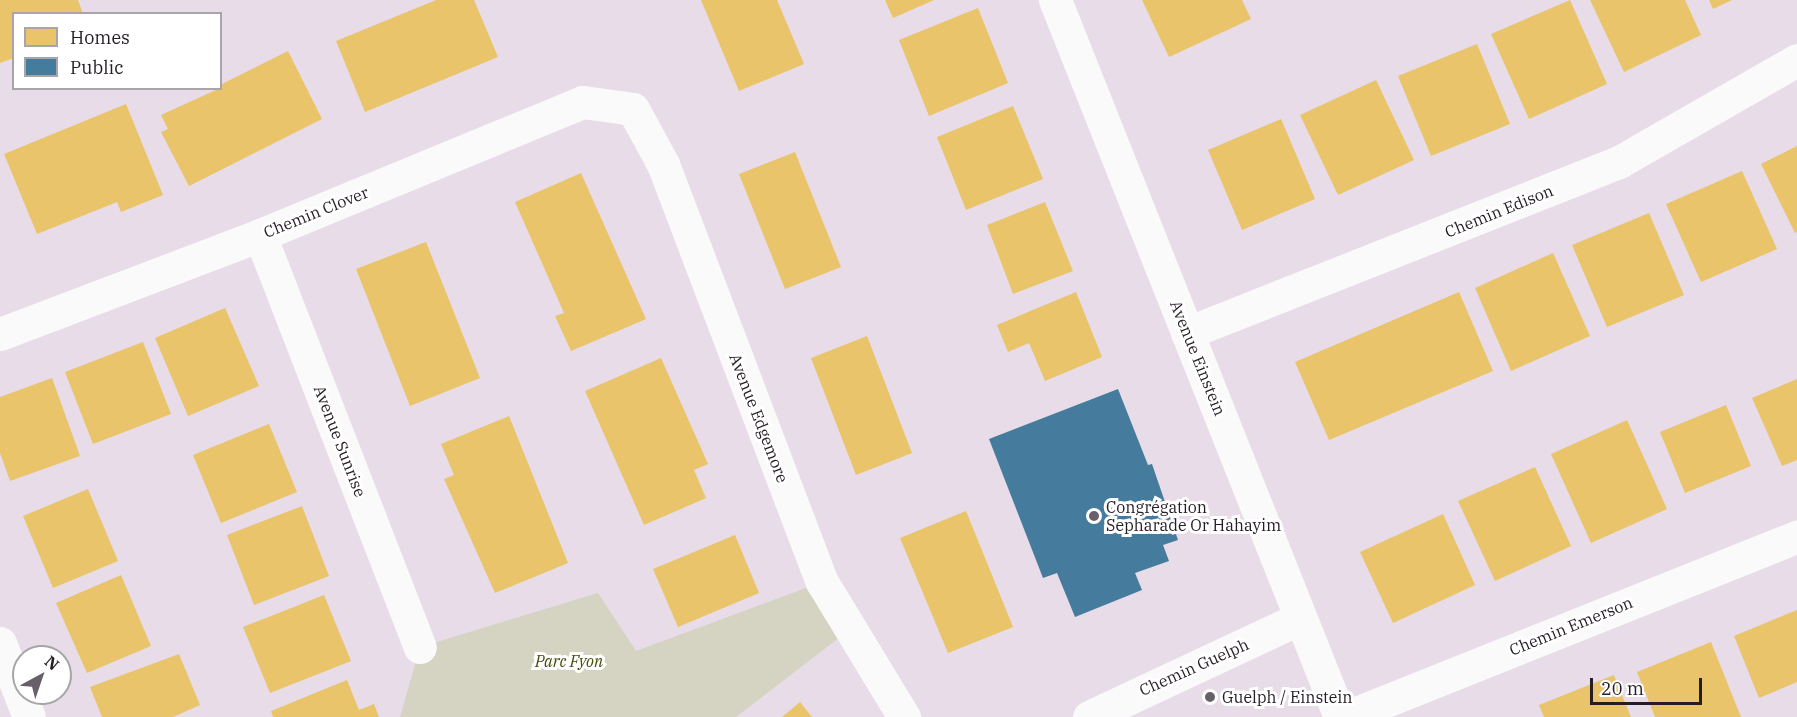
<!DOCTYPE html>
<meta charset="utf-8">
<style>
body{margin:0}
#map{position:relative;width:1797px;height:717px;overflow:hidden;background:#e7dce7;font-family:"IBM Plex Serif",serif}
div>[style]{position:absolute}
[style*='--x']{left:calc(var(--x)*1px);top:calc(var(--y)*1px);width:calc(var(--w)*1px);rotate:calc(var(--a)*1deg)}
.green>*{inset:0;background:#d5d3c1}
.homes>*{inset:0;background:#e9c46a}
.public>*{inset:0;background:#457b9d}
.minor>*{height:33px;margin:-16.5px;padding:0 16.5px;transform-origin:16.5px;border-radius:16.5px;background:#fbfafb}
.dots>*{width:16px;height:16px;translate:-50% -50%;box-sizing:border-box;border:3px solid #fff;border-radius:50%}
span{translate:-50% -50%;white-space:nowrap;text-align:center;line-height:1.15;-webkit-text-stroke:6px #fff;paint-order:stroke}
.street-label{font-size:16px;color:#241e24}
.poi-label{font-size:16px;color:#241e24}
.left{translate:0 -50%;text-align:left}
.park-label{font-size:16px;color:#474c09;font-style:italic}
.legend{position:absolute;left:12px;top:12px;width:210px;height:78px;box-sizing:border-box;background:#fff;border:2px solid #a7a5a7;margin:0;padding:8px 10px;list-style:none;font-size:18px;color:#241e24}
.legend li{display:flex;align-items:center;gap:12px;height:30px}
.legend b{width:30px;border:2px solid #a7a5a7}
.north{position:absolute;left:12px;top:645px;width:60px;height:60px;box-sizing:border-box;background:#fff;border:2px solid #a7a5a7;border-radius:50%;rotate:40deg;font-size:16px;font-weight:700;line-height:24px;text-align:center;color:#241e24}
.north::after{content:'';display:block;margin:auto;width:21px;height:27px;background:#686068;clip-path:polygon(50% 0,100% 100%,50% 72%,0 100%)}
.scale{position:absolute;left:1590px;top:678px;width:112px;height:27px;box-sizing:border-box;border:3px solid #241e24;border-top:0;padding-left:8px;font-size:18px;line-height:21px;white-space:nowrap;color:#241e24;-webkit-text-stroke:4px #fff;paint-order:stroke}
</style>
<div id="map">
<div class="green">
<div style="clip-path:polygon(822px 582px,849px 630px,736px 717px,400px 717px,420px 647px,598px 593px,636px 651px)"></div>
</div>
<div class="homes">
<div style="clip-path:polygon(0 0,78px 0,83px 14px,14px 14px,14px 58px,0 63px)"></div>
<div style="clip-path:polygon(436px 0,474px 0,498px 57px,365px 112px,336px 41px)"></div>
<div style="clip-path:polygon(701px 0,777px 0,804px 64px,739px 91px)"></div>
<div style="clip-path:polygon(885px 0,934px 0,893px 18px)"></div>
<div style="clip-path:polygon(1142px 0,1242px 0,1251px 19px,1169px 57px)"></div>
<div style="clip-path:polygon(1570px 0,1607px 84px,1529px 119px,1491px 34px)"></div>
<div style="clip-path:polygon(1590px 0,1685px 0,1701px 35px,1624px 72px)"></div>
<div style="clip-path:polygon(1709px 0,1732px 0,1713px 9px)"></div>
<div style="clip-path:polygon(978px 8px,1008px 83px,929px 116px,899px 40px)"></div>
<div style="clip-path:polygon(1477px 44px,1510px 124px,1431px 156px,1398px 76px)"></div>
<div style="clip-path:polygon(288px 51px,322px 119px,189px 186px,161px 132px,168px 129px,161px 115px,220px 88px,220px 85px)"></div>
<div style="clip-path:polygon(1376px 80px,1414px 160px,1338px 195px,1300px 115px)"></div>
<div style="clip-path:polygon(126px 104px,163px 195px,121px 212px,117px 202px,37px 234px,4px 154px)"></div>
<div style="clip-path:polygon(1013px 106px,1043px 179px,966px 210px,937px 137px)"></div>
<div style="clip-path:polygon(1281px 119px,1315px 199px,1242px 230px,1208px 150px)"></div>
<div style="clip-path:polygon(1797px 146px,1797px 232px,1795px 233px,1761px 164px)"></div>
<div style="clip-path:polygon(795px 152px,841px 267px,785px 289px,739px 174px)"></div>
<div style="clip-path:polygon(1742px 171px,1777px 249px,1701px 282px,1666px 204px)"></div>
<div style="clip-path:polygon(581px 173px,646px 319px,571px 351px,555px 316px,564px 313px,515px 202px)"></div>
<div style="clip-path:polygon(1045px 202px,1073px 271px,1013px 294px,987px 225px)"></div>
<div style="clip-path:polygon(1649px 213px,1684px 295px,1607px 327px,1572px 245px)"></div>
<div style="clip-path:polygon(426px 242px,480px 378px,410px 406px,356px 269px)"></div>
<div style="clip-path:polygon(1553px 253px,1590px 336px,1511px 371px,1475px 288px)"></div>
<div style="clip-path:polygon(1076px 292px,1102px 357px,1045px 381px,1029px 343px,1008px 352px,997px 325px)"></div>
<div style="clip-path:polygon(1459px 292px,1493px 371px,1329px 440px,1295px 362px)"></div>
<div style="clip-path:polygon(225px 308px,259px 386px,188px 416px,155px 338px)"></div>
<div style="clip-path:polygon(867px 336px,912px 453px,856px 475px,811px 358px)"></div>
<div style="clip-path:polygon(143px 342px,171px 414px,93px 444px,65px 372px)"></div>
<div style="clip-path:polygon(661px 358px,708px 464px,694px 470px,706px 498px,644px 525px,585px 391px)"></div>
<div style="clip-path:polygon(52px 378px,80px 456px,10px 481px,0 453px,0 397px)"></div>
<div style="clip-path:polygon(1797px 379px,1797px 460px,1782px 466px,1752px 398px)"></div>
<div style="clip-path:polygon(1726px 405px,1751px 466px,1685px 493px,1660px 432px)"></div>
<div style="clip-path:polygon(509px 416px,568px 563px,495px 593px,444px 479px,454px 475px,441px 444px)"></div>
<div style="clip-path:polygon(1627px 420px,1667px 509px,1591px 543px,1551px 454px)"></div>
<div style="clip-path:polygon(269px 424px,297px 492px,221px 523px,193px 455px)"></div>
<div style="clip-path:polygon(1535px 467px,1571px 546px,1495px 581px,1458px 501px)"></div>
<div style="clip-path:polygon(88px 489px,118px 561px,53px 588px,23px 516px)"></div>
<div style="clip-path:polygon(302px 506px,329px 576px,254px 605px,227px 535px)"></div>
<div style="clip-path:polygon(966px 511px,1013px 627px,948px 653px,900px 538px)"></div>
<div style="clip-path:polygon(1443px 514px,1475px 585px,1393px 623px,1360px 552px)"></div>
<div style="clip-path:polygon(735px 535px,759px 593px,678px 627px,653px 569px)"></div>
<div style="clip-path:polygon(121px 575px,151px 646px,87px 673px,56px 603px)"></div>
<div style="clip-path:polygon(324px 595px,351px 661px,270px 693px,243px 627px)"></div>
<div style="clip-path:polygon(1797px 610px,1797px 682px,1759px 698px,1734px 636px)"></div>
<div style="clip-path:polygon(1711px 642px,1741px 717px,1655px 717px,1637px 672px)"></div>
<div style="clip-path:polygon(179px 654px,200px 705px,173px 717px,102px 717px,90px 687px)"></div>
<div style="clip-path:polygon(1614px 675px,1631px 717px,1544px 717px,1539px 705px)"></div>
<div style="clip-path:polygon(347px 680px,359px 710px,374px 704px,379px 717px,273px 717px,271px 711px)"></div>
<div style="clip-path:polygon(800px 702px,812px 717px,782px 717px)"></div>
</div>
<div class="public">
<div style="clip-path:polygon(1118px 389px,1148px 465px,1152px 464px,1178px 540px,1163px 545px,1169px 561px,1135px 573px,1142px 590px,1075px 617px,1057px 573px,1043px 578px,989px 439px)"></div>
</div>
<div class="minor">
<div style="--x:1055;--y:0;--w:772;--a:68.32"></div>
<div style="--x:260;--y:235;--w:442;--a:68.8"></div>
<div style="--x:1187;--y:333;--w:465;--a:-21.6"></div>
<div style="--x:1619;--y:162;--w:205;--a:-29.8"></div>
<div style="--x:0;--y:334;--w:278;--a:-20.8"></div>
<div style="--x:260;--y:235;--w:349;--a:-22.4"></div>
<div style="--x:583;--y:102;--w:50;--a:8"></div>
<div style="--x:633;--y:109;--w:63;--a:61.4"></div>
<div style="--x:663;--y:164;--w:447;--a:69.2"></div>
<div style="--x:822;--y:582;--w:158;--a:58.7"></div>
<div style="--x:0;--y:643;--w:79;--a:68.6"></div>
<div style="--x:1089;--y:717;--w:233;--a:-25.1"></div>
<div style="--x:1346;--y:717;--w:486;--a:-21.8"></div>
</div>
<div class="dots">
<div style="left:1094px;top:516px;background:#686068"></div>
<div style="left:1210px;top:697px;background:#686068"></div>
</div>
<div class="street-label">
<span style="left:1499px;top:211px;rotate:-22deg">Chemin Edison</span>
<span style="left:316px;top:212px;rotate:-22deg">Chemin Clover</span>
<span style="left:1198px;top:358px;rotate:68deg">Avenue Einstein</span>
<span style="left:759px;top:418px;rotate:69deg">Avenue Edgemore</span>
<span style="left:340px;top:441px;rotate:69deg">Avenue Sunrise</span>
<span style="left:1571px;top:626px;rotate:-22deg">Chemin Emerson</span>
<span style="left:1194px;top:667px;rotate:-24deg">Chemin Guelph</span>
</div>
<div class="poi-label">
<span class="left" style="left:1106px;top:516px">Congrégation<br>Sepharade Or Hahayim</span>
<span class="left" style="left:1222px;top:697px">Guelph / Einstein</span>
</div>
<div class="park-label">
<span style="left:569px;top:661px">Parc Fyon</span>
</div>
<ul class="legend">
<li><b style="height:16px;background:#e9c46a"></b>Homes</li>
<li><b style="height:16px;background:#457b9d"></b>Public</li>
</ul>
<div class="north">N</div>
<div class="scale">20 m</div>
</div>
